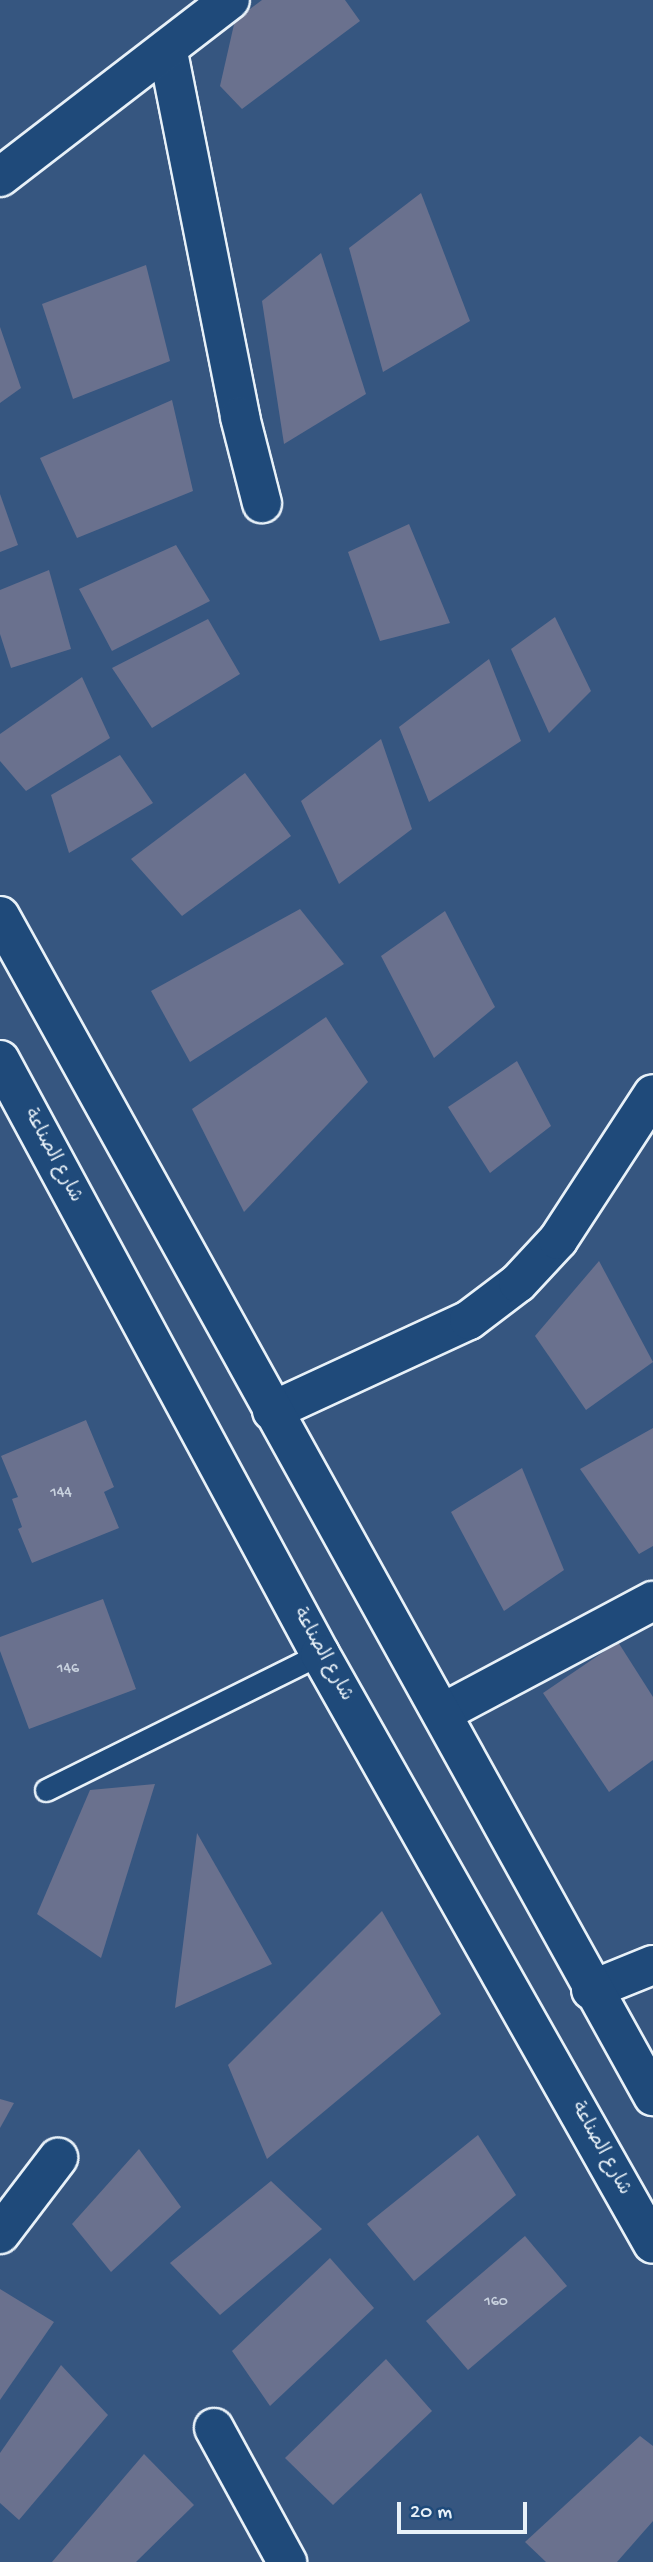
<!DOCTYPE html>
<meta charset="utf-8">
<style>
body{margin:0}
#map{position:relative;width:653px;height:2562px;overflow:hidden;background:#365680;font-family:"Gochi Hand","Playpen Sans Arabic",sans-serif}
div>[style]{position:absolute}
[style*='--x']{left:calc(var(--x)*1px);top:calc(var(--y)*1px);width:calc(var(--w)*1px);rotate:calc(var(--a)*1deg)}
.building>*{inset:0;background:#6a718e}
.roads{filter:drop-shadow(2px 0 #e8f1f8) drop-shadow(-2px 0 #e8f1f8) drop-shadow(0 2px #e8f1f8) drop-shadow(0 -2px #e8f1f8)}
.service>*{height:21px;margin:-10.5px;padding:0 10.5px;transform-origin:10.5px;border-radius:10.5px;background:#1f4a7a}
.minor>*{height:38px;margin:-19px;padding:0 19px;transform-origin:19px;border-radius:19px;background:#1f4a7a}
.secondary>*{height:38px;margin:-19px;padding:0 19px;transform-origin:19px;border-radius:19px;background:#1f4a7a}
span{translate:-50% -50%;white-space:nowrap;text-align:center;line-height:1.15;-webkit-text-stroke:7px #1f4a7a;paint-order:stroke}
.number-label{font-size:16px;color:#c8d1de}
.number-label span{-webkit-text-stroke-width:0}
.street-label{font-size:19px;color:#e8f1f8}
.scale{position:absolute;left:397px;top:2502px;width:130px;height:32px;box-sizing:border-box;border:4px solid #e8f1f8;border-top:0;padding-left:9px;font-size:21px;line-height:24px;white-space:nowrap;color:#e8f1f8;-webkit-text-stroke:5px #1f4a7a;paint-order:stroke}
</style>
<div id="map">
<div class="building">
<div style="clip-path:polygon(262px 0,345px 0,360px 21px,242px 109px,220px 86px,235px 20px)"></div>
<div style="clip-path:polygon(421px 193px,470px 321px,383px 372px,349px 248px)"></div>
<div style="clip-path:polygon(321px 253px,366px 394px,284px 444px,262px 301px)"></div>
<div style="clip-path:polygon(146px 265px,170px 361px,73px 399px,42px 304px)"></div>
<div style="clip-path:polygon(0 327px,21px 388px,0 403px)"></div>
<div style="clip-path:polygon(172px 400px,193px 491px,77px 538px,40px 458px)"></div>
<div style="clip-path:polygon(0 494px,18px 545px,0 552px)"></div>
<div style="clip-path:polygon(409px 524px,450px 623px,380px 641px,348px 552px)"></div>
<div style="clip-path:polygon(176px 545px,210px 601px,112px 651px,79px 589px)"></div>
<div style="clip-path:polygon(49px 570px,71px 649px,11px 668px,0 634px,0 590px)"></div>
<div style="clip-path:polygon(555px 617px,591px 691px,549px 733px,511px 649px)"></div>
<div style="clip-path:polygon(208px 619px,240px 674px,152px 728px,112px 668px)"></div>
<div style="clip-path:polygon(489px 659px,521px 741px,429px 802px,399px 727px)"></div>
<div style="clip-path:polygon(82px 677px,110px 738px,26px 791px,0 761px,0 734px)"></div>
<div style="clip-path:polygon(381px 739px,412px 829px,339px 884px,301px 801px)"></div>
<div style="clip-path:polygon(120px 755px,153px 803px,69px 853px,51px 795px)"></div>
<div style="clip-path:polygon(245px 773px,291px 836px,182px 916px,131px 859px)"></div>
<div style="clip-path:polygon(300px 909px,344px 964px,190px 1062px,151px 991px)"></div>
<div style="clip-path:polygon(445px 911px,495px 1007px,434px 1058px,381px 956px)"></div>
<div style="clip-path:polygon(326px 1017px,368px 1082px,244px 1212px,192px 1109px)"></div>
<div style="clip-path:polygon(517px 1061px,551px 1126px,490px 1173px,448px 1107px)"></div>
<div style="clip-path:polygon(599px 1261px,653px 1362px,586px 1410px,535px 1336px)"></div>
<div style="clip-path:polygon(86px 1420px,114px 1487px,104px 1492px,119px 1528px,32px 1563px,18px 1529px,22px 1527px,12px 1499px,18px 1497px,1px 1456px)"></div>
<div style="clip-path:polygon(653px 1428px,653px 1546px,639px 1554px,580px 1469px)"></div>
<div style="clip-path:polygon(522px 1468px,564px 1570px,504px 1611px,451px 1512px)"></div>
<div style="clip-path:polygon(103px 1599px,136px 1689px,29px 1729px,0 1651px,0 1637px)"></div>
<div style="clip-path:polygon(618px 1642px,653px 1697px,653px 1760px,609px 1792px,543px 1693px)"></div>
<div style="clip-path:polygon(155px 1784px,101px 1958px,37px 1914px,90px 1790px)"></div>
<div style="clip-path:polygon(197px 1833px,272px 1964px,175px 2008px)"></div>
<div style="clip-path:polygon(382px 1911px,441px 2014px,267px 2159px,228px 2065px)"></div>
<div style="clip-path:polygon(0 2099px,14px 2103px,0 2128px)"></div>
<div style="clip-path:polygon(478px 2135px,516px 2195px,414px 2281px,367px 2224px)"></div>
<div style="clip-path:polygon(139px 2149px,181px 2207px,111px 2272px,72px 2224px)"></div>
<div style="clip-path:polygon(271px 2181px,322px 2229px,220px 2315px,170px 2263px)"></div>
<div style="clip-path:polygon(525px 2236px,567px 2286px,468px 2370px,426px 2321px)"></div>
<div style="clip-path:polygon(330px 2258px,374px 2308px,270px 2406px,232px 2351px)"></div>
<div style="clip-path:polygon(0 2289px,54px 2322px,0 2400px)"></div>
<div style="clip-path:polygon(386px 2359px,432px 2411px,333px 2505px,285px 2458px)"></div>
<div style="clip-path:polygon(61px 2365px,108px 2415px,19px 2520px,0 2503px,0 2453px)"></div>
<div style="clip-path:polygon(640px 2436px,653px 2446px,653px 2521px,617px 2562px,546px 2562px,525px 2542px)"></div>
<div style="clip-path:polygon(144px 2454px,194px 2505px,136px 2562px,52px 2562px)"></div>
</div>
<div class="roads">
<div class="service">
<div style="--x:46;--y:1790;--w:306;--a:-26.4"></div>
</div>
<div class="minor">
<div style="--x:168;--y:52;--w:372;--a:78.8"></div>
<div style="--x:240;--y:417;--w:89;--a:75.7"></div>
<div style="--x:0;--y:177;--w:290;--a:-37.6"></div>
<div style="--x:272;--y:1411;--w:217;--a:-24.8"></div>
<div style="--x:469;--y:1320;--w:61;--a:-37.1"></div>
<div style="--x:518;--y:1283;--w:59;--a:-47.1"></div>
<div style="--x:558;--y:1240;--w:174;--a:-56.9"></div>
<div style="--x:442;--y:1713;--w:239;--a:-28"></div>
<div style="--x:591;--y:1990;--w:67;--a:-22"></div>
<div style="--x:0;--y:2234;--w:96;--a:-52.7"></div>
<div style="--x:214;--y:2428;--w:153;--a:61.4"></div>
</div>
<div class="secondary">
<div style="--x:0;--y:916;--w:1349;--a:61.04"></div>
<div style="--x:0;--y:1060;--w:675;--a:61.69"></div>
<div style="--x:320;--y:1654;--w:677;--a:60.56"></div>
</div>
</div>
<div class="number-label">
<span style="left:61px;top:1494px">144</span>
<span style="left:68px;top:1670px">146</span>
<span style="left:496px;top:2303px">160</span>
</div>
<div class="street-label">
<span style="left:52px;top:1156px;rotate:62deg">شارع الصناعة</span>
<span style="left:322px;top:1655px;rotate:61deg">شارع الصناعة</span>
<span style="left:600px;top:2149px;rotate:61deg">شارع الصناعة</span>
</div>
<div class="scale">20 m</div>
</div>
